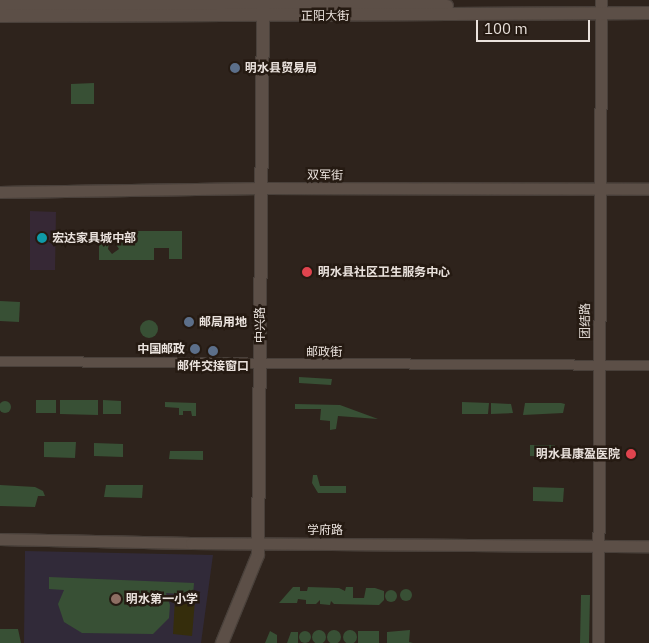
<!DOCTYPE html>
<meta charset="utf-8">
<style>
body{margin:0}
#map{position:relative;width:649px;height:643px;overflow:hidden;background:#2e231c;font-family:"IBM Plex Sans","Noto Sans SC",sans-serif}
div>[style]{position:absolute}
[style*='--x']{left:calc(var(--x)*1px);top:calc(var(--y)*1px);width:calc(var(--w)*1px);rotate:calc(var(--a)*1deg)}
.commercial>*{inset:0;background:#362835}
.education>*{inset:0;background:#312a39}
.green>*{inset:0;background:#385035}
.round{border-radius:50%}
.sand>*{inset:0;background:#352d0c}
.roads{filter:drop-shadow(1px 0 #49403a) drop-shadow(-1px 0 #49403a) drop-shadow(0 1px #49403a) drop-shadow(0 -1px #49403a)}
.minor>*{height:9px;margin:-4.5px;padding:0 4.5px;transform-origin:4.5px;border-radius:4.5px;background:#5c4f47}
.tertiary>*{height:11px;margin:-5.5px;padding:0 5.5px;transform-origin:5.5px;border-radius:5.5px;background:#5c4f47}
.secondary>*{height:12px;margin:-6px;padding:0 6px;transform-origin:6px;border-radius:6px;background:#5c4f47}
.dots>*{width:14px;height:14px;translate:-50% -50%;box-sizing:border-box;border:2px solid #251a12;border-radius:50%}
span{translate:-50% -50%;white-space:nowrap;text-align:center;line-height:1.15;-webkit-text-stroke:5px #251a12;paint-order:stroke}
.street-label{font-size:12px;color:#eae2dd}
.poi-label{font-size:12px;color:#eae2dd;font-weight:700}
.left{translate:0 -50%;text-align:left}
.right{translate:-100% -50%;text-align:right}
.scale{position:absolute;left:476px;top:20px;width:114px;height:22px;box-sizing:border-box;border:2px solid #eae2dd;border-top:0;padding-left:6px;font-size:15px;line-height:18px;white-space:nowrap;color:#eae2dd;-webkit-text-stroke:4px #251a12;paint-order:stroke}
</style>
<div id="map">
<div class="commercial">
<div style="clip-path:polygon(30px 211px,56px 212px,55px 270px,30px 270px)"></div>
</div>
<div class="education">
<div style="clip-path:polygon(25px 551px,213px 555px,201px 643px,24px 643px)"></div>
</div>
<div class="green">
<div style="clip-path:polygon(94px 83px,94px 104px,71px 104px,71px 84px)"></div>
<div style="clip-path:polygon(99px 231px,111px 231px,108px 249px,112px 254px,119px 249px,115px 243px,116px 231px,182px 231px,182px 259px,169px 259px,169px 248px,154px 248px,154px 260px,99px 260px)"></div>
<div style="clip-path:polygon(0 301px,20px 302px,19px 322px,0 321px)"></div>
<div class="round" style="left:140px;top:320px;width:18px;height:18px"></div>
<div style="clip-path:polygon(299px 377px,332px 379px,331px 385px,299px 383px)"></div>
<div style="clip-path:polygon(36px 400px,56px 400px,56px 413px,36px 413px)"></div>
<div style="clip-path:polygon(60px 400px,98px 400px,98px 415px,60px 414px)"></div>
<div style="clip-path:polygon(103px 400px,121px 401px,121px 414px,103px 414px)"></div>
<div class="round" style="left:-1px;top:401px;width:12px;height:12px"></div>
<div style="clip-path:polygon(165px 402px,196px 403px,196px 416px,192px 416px,191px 411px,183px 411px,183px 415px,179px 415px,179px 408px,165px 407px)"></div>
<div style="clip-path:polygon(462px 402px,489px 403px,488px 414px,462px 414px)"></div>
<div style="clip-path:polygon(491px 403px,511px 404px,513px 413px,491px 414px)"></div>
<div style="clip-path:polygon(525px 403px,561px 403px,565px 404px,563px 413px,523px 415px)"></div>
<div style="clip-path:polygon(295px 404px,340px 405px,378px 419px,338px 416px,336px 429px,330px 430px,330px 421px,320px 420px,321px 409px,295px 409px)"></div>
<div style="clip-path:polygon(44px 442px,76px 442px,75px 458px,44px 457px)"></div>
<div style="clip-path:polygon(94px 443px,123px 444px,123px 457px,94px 456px)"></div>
<div style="clip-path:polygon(530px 445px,555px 445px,555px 457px,530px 456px)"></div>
<div style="clip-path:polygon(170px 451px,203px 451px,203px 460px,169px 459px)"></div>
<div style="clip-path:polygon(313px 475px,317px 475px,320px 486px,346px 486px,346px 493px,318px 493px,312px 483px)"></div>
<div style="clip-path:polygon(0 485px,35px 487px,43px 491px,45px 496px,38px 496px,35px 507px,0 506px)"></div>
<div style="clip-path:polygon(106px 485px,143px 485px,142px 498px,104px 497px)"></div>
<div style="clip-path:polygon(533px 487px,564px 488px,563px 502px,533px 501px)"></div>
<div style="clip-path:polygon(49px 577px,194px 583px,193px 595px,166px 593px,170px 605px,169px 618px,153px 634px,82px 633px,64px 622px,58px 604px,64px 590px,49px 589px)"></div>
<div style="clip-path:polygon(293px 587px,300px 587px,300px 591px,307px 591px,308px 587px,339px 588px,345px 591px,346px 587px,353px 587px,353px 598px,364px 598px,366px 588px,375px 588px,384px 591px,384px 600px,379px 605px,334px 604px,331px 601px,330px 605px,320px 604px,320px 600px,316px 604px,306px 604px,306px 600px,298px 599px,297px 603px,279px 603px)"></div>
<div class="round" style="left:400px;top:589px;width:12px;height:12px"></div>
<div class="round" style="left:385px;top:590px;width:12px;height:12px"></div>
<div style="clip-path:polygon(581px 595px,590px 595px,589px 643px,580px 643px)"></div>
<div style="clip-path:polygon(0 629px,18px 629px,21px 643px,0 643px)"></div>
<div class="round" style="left:327px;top:630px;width:14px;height:14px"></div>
<div style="clip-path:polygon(410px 630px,409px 642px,413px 643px,387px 643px,387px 632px)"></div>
<div class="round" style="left:343px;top:630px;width:14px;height:14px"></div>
<div class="round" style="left:312px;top:630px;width:14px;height:14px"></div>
<div style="clip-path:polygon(270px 631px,277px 635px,277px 643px,265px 643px)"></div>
<div style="clip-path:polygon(358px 631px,379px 631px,379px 643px,358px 643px)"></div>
<div class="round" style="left:299px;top:631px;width:12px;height:12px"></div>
<div style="clip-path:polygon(291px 632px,298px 632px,298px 643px,287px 643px)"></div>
</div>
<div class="sand">
<div style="clip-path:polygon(175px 599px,195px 600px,192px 636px,173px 634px)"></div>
</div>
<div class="roads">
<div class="minor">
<div style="--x:0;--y:361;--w:649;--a:0.35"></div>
</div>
<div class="tertiary">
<div style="--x:0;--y:192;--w:261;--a:-0.9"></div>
<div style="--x:261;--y:188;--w:388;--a:0.1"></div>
<div style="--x:0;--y:539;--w:191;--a:1.2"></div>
<div style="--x:191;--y:543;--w:458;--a:0.4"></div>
<div style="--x:598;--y:643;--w:643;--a:-89.73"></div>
</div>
<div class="secondary">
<div style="--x:0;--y:6;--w:447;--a:0"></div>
<div style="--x:0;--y:16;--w:649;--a:-0.26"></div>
<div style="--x:222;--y:643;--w:95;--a:-67.8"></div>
<div style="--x:258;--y:555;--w:555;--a:-89.48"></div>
</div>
</div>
<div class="dots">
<div style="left:235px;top:68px;background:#5c6f8a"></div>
<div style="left:42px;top:238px;background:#0f9aa8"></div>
<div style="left:307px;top:272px;background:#e0444e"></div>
<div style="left:189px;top:322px;background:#5c6f8a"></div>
<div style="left:195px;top:349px;background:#5c6f8a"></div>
<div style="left:213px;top:351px;background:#5c6f8a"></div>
<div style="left:631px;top:454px;background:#e0444e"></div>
<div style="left:116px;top:599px;background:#8d6e63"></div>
</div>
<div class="street-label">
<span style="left:325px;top:16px">正阳大街</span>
<span style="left:325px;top:175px;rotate:1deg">双军街</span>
<span style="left:585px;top:321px;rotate:-90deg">团结路</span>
<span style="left:260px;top:325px;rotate:-90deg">中兴路</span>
<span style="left:324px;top:352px">邮政街</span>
<span style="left:325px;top:530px">学府路</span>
</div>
<div class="poi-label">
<span class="left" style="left:245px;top:68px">明水县贸易局</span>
<span class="left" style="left:52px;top:238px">宏达家具城中部</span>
<span class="left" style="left:318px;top:272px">明水县社区卫生服务中心</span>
<span class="left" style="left:199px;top:322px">邮局用地</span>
<span class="right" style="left:185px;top:349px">中国邮政</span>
<span style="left:213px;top:366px">邮件交接窗口</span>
<span class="right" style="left:620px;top:454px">明水县康盈医院</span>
<span class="left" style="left:126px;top:599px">明水第一小学</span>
</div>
<div class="scale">100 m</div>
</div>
